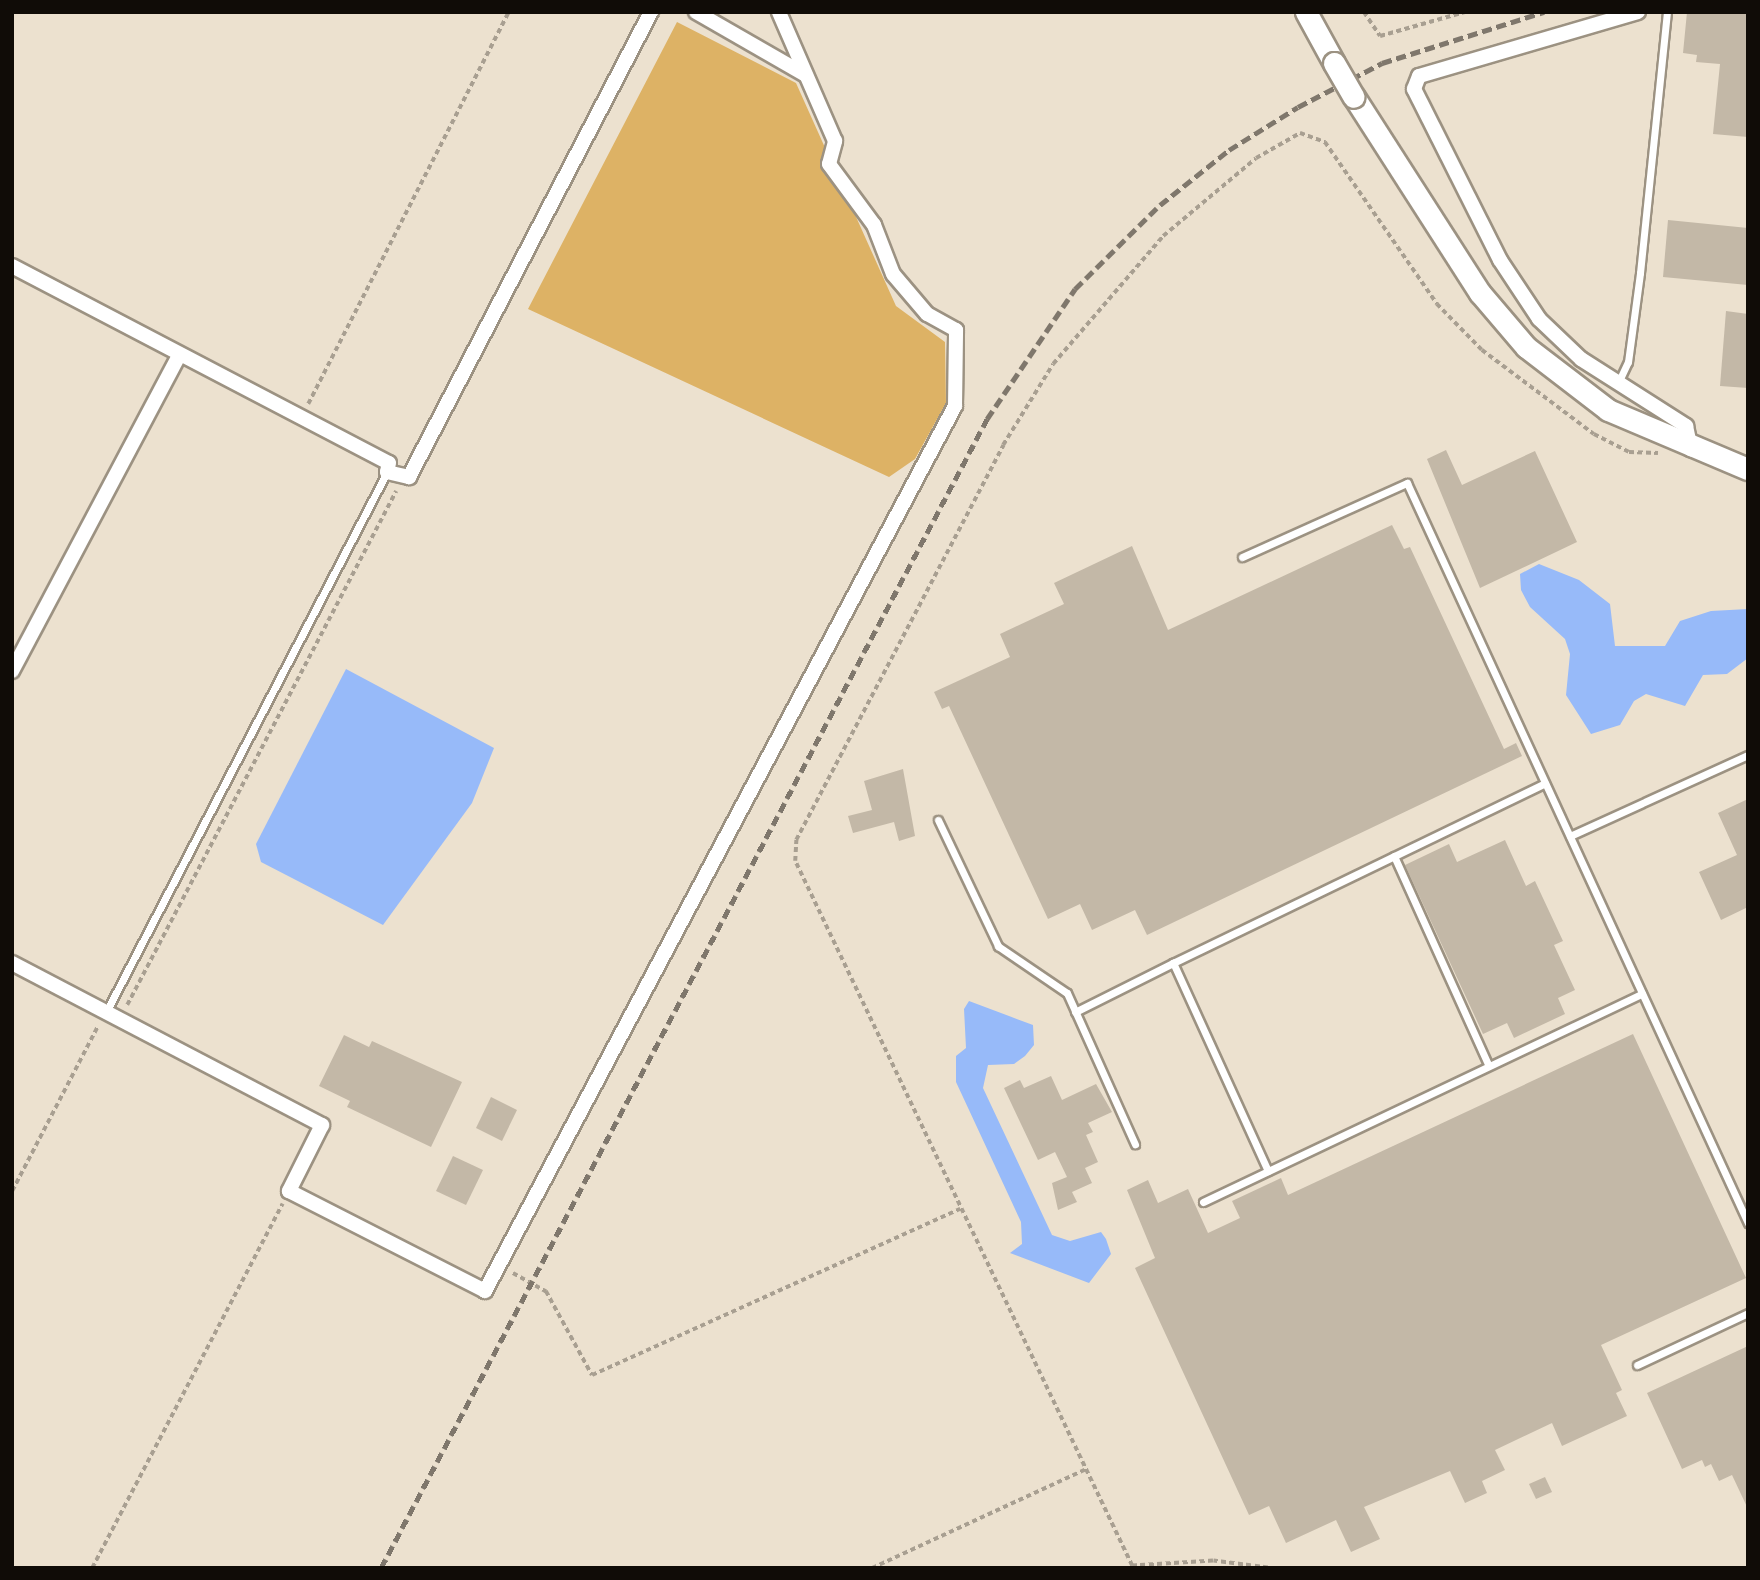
<!DOCTYPE html>
<style>
body{margin:0}
#map{position:relative;width:1760px;height:1580px;overflow:hidden;background:#ece1cf;font-family:"Noto Sans",sans-serif}
div>[style]{position:absolute}
[style*='--x']{left:calc(var(--x)*1px);top:calc(var(--y)*1px);width:calc(var(--w)*1px);rotate:calc(var(--a)*1deg)}
.green>*{inset:0;background:#ddb265}
.water>*{inset:0;background:#97baf9}
.building>*{inset:0;background:#c3b8a7}
.path>*{height:3.5px;margin-top:-1.75px;transform-origin:0;background:repeating-linear-gradient(90deg,#a89f91 0 5px,transparent 0 8.5px)}
.roads{filter:drop-shadow(2px 0 #9c9282) drop-shadow(-2px 0 #9c9282) drop-shadow(0 2px #9c9282) drop-shadow(0 -2px #9c9282)}
.lane>*{height:7px;margin:-3.5px;padding:0 3.5px;transform-origin:3.5px;border-radius:3.5px;background:#fff}
.street>*{height:14px;margin:-7px;padding:0 7px;transform-origin:7px;border-radius:7px;background:#fff}
.secondary>*{height:21px;margin:-10.5px;padding:0 10.5px;transform-origin:10.5px;border-radius:10.5px;background:#fff}
.rail>*{height:5px;margin-top:-2.5px;transform-origin:0;background:repeating-linear-gradient(90deg,#7f776c 0 10px,transparent 0 15px)}
.bridges{filter:drop-shadow(2px 0 #9c9282) drop-shadow(-2px 0 #9c9282) drop-shadow(0 2px #9c9282) drop-shadow(0 -2px #9c9282)}
.secondary-bridge>*{height:21px;margin:-10.5px;padding:0 10.5px;transform-origin:10.5px;border-radius:10.5px;background:#fff}
span{translate:-50% -50%;white-space:nowrap;text-align:center;line-height:1.15;-webkit-text-stroke:6px #f9efdc;paint-order:stroke}
.frame{position:absolute;inset:0;border:14px solid #100c07;pointer-events:none}
</style>
<div id="map">
<div class="green">
<div style="clip-path:polygon(677px 22px,796px 83px,896px 306px,945px 342px,946px 403px,915px 459px,889px 477px,528px 309px)"></div>
</div>
<div class="water">
<div style="clip-path:polygon(1539px 564px,1579px 580px,1610px 604px,1615px 646px,1665px 646px,1680px 621px,1711px 611px,1748px 609px,1748px 658px,1727px 674px,1703px 675px,1685px 706px,1646px 694px,1634px 701px,1620px 725px,1591px 734px,1566px 695px,1570px 654px,1565px 639px,1530px 607px,1521px 590px,1520px 574px)"></div>
<div style="clip-path:polygon(346px 669px,494px 748px,472px 803px,383px 925px,261px 862px,256px 844px)"></div>
<div style="clip-path:polygon(969px 1001px,1033px 1025px,1034px 1045px,1025px 1056px,1014px 1064px,988px 1065px,983px 1088px,1052px 1235px,1070px 1241px,1101px 1232px,1106px 1239px,1111px 1254px,1089px 1283px,1010px 1253px,1022px 1244px,1021px 1222px,956px 1082px,956px 1056px,966px 1048px,964px 1009px)"></div>
</div>
<div class="building">
<div style="clip-path:polygon(1687px 12px,1748px 14px,1748px 137px,1713px 134px,1720px 64px,1696px 62px,1697px 55px,1683px 53px)"></div>
<div style="clip-path:polygon(1668px 220px,1748px 228px,1748px 285px,1663px 277px)"></div>
<div style="clip-path:polygon(1726px 311px,1748px 314px,1748px 388px,1720px 386px)"></div>
<div style="clip-path:polygon(1446px 450px,1462px 485px,1535px 451px,1577px 542px,1480px 588px,1427px 459px)"></div>
<div style="clip-path:polygon(1392px 525px,1404px 549px,1410px 547px,1504px 749px,1516px 743px,1522px 756px,1147px 935px,1135px 910px,1092px 930px,1080px 904px,1048px 919px,949px 706px,942px 709px,934px 692px,1010px 657px,1000px 634px,1064px 604px,1054px 583px,1132px 546px,1168px 630px)"></div>
<div style="clip-path:polygon(903px 769px,915px 836px,899px 841px,894px 822px,853px 833px,848px 816px,872px 810px,864px 781px)"></div>
<div style="clip-path:polygon(1748px 799px,1748px 907px,1721px 920px,1699px 872px,1737px 855px,1718px 813px)"></div>
<div style="clip-path:polygon(1505px 840px,1526px 886px,1535px 881px,1563px 941px,1554px 945px,1575px 990px,1558px 998px,1565px 1014px,1514px 1038px,1507px 1023px,1483px 1034px,1405px 865px,1449px 844px,1457px 862px)"></div>
<div style="clip-path:polygon(1633px 1034px,1746px 1278px,1601px 1345px,1622px 1390px,1616px 1393px,1627px 1416px,1562px 1446px,1552px 1423px,1495px 1450px,1505px 1470px,1482px 1481px,1487px 1493px,1465px 1503px,1450px 1471px,1364px 1507px,1380px 1539px,1351px 1552px,1336px 1520px,1286px 1543px,1269px 1506px,1249px 1515px,1135px 1268px,1155px 1258px,1127px 1190px,1148px 1180px,1158px 1203px,1188px 1189px,1208px 1233px,1240px 1218px,1232px 1201px,1281px 1178px,1288px 1195px)"></div>
<div style="clip-path:polygon(344px 1035px,369px 1047px,372px 1041px,462px 1082px,431px 1147px,347px 1107px,350px 1101px,319px 1086px)"></div>
<div style="clip-path:polygon(1051px 1076px,1062px 1100px,1096px 1084px,1112px 1112px,1088px 1123px,1093px 1132px,1086px 1135px,1098px 1162px,1085px 1168px,1092px 1183px,1072px 1192px,1077px 1202px,1058px 1210px,1052px 1183px,1067px 1177px,1055px 1152px,1038px 1160px,1004px 1088px,1020px 1080px,1024px 1088px)"></div>
<div style="clip-path:polygon(491px 1097px,517px 1110px,502px 1141px,476px 1128px)"></div>
<div style="clip-path:polygon(453px 1156px,483px 1170px,466px 1205px,436px 1191px)"></div>
<div style="clip-path:polygon(1748px 1346px,1748px 1509px,1732px 1475px,1719px 1481px,1711px 1464px,1705px 1467px,1702px 1460px,1682px 1469px,1647px 1393px)"></div>
<div style="clip-path:polygon(1545px 1477px,1552px 1492px,1536px 1499px,1529px 1484px)"></div>
</div>
<div class="path">
<div style="--x:1364;--y:12;--w:29;--a:56"></div>
<div style="--x:1380;--y:36;--w:88;--a:-15.8"></div>
<div style="--x:308;--y:404;--w:441;--a:-62.9"></div>
<div style="--x:127;--y:1005;--w:580;--a:-62.37"></div>
<div style="--x:12;--y:1191;--w:186;--a:-62.5"></div>
<div style="--x:513;--y:1273;--w:38;--a:29"></div>
<div style="--x:546;--y:1291;--w:96;--a:61.3"></div>
<div style="--x:592;--y:1375;--w:404;--a:-24.3"></div>
<div style="--x:92;--y:1568;--w:411;--a:-62.4"></div>
<div style="--x:872;--y:1568;--w:236;--a:-24.8"></div>
<div style="--x:1268;--y:1568;--w:55;--a:-172.7"></div>
<div style="--x:1213;--y:1561;--w:81;--a:176.5"></div>
<div style="--x:1132;--y:1566;--w:781;--a:-115.55"></div>
<div style="--x:795;--y:861;--w:21;--a:-87"></div>
<div style="--x:796;--y:840;--w:446;--a:-62.3"></div>
<div style="--x:1003;--y:445;--w:95;--a:-58.3"></div>
<div style="--x:1053;--y:364;--w:169;--a:-49.3"></div>
<div style="--x:1163;--y:236;--w:121;--a:-40"></div>
<div style="--x:1256;--y:158;--w:51;--a:-29.6"></div>
<div style="--x:1300;--y:133;--w:27;--a:20"></div>
<div style="--x:1325;--y:142;--w:197;--a:55.3"></div>
<div style="--x:1437;--y:304;--w:64;--a:45.6"></div>
<div style="--x:1482;--y:350;--w:140;--a:36.9"></div>
<div style="--x:1594;--y:434;--w:39;--a:27"></div>
<div style="--x:1629;--y:452;--w:29;--a:2"></div>
</div>
<div class="roads">
<div class="lane">
<div style="--x:1618;--y:383;--w:23;--a:-65"></div>
<div style="--x:1628;--y:362;--w:90;--a:-82.3"></div>
<div style="--x:1640;--y:273;--w:262;--a:-84.1"></div>
<div style="--x:1242;--y:557;--w:181;--a:-24.2"></div>
<div style="--x:1407;--y:483;--w:815;--a:65.26"></div>
<div style="--x:938;--y:820;--w:140;--a:64.5"></div>
<div style="--x:998;--y:946;--w:83;--a:34.3"></div>
<div style="--x:1067;--y:993;--w:166;--a:65.8"></div>
<div style="--x:1570;--y:836;--w:196;--a:-24.5"></div>
<div style="--x:1394;--y:856;--w:230;--a:65.7"></div>
<div style="--x:106;--y:1012;--w:609;--a:-62.51"></div>
<div style="--x:1075;--y:1012;--w:110;--a:-26.6"></div>
<div style="--x:1268;--y:1171;--w:229;--a:-114.5"></div>
<div style="--x:1173;--y:963;--w:413;--a:-25.8"></div>
<div style="--x:1203;--y:1202;--w:486;--a:-25.4"></div>
<div style="--x:1637;--y:1365;--w:123;--a:-25.1"></div>
</div>
<div class="street">
<div style="--x:696;--y:12;--w:125;--a:29.9"></div>
<div style="--x:1638;--y:12;--w:228;--a:163.7"></div>
<div style="--x:1419;--y:76;--w:14;--a:111"></div>
<div style="--x:1414;--y:89;--w:191;--a:63.3"></div>
<div style="--x:1500;--y:260;--w:71;--a:56.5"></div>
<div style="--x:1539;--y:319;--w:58;--a:43.6"></div>
<div style="--x:1581;--y:359;--w:125;--a:32.5"></div>
<div style="--x:1686;--y:426;--w:24;--a:78"></div>
<div style="--x:12;--y:266;--w:425;--a:27.6"></div>
<div style="--x:389;--y:463;--w:9;--a:103"></div>
<div style="--x:387;--y:472;--w:23;--a:13"></div>
<div style="--x:409;--y:477;--w:524;--a:-62.51"></div>
<div style="--x:12;--y:671;--w:357;--a:-62.1"></div>
<div style="--x:12;--y:963;--w:350;--a:27.6"></div>
<div style="--x:322;--y:1125;--w:74;--a:116.6"></div>
<div style="--x:289;--y:1191;--w:220;--a:27"></div>
<div style="--x:485;--y:1291;--w:1002;--a:-62.03"></div>
<div style="--x:955;--y:406;--w:76;--a:-89.2"></div>
<div style="--x:956;--y:330;--w:33;--a:-151"></div>
<div style="--x:927;--y:314;--w:52;--a:-130.4"></div>
<div style="--x:893;--y:274;--w:53;--a:-111.2"></div>
<div style="--x:874;--y:225;--w:76;--a:-126.4"></div>
<div style="--x:829;--y:164;--w:24;--a:-75"></div>
<div style="--x:835;--y:141;--w:141;--a:-113.5"></div>
</div>
<div class="secondary">
<div style="--x:1306;--y:12;--w:58;--a:61.2"></div>
<div style="--x:1354;--y:97;--w:233;--a:57.3"></div>
<div style="--x:1480;--y:293;--w:71;--a:49.6"></div>
<div style="--x:1526;--y:347;--w:103;--a:37.5"></div>
<div style="--x:1608;--y:410;--w:152;--a:22.9"></div>
</div>
</div>
<div class="rail">
<div style="--x:381;--y:1568;--w:1299;--a:-62.19"></div>
<div style="--x:987;--y:419;--w:157;--a:-55.9"></div>
<div style="--x:1075;--y:289;--w:120;--a:-44.7"></div>
<div style="--x:1160;--y:205;--w:88;--a:-38.6"></div>
<div style="--x:1229;--y:150;--w:81;--a:-31.9"></div>
<div style="--x:1298;--y:107;--w:95;--a:-27.6"></div>
<div style="--x:1382;--y:63;--w:170;--a:-17.5"></div>
</div>
<div class="bridges">
<div class="secondary-bridge">
<div style="--x:1334;--y:63;--w:39;--a:60"></div>
</div>
</div>
<div class="frame"></div>
</div>
